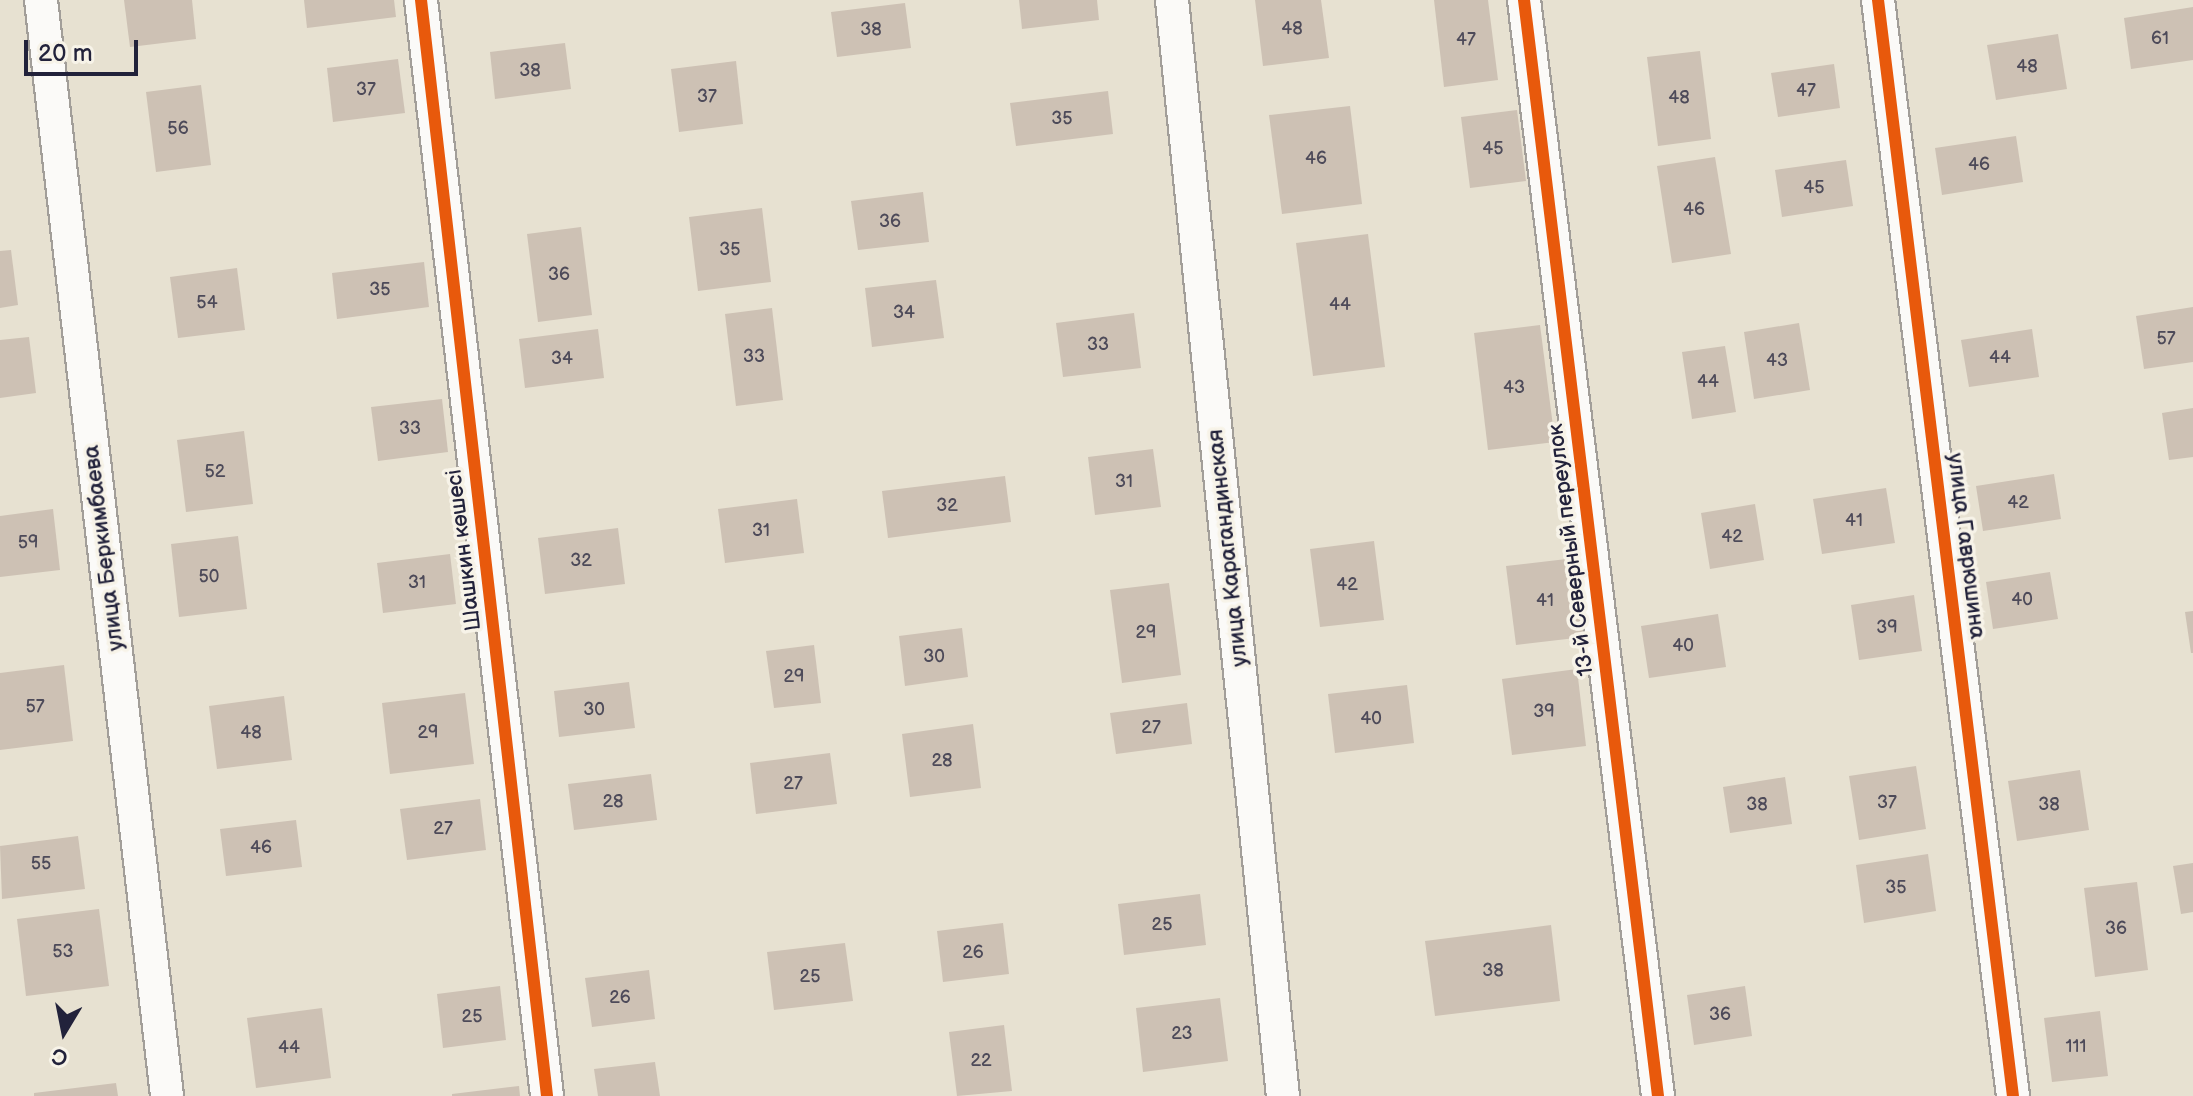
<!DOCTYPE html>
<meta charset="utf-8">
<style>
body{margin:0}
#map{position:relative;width:2193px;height:1096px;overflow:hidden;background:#e7e1d1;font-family:"Balsamiq Sans",sans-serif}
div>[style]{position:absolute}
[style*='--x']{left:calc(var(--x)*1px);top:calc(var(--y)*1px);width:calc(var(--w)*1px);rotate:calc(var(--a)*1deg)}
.building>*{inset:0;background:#cdc1b4}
.roads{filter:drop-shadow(2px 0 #a29e99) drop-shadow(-2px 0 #a29e99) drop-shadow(0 2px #a29e99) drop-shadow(0 -2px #a29e99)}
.street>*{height:32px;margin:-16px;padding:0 16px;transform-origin:16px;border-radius:16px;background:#fbfaf8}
.cycleway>*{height:12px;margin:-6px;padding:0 6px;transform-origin:6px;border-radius:6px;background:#e8590c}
span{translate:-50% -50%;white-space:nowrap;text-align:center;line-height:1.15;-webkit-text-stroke:7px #f7f3e8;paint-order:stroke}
.number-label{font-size:18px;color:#4d4a59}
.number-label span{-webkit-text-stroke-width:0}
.street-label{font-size:22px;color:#22223b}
.north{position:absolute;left:24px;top:992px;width:80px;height:80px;-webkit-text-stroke:6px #f7f3e8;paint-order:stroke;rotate:190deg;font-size:22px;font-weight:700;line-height:32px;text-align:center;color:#22223b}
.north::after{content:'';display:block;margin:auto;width:28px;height:36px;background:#22223b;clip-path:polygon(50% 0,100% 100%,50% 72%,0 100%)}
.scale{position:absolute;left:24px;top:40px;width:114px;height:36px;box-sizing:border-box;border:4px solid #22223b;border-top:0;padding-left:10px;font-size:24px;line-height:28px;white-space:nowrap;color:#22223b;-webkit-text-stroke:6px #f7f3e8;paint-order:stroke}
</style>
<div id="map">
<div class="building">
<div style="clip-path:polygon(124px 0,192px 0,196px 39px,130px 47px)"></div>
<div style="clip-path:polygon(304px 0,394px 0,396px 17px,307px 28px)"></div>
<div style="clip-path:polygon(1019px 0,1097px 0,1099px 20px,1022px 29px)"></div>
<div style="clip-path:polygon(1255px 0,1321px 0,1329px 58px,1263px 66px)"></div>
<div style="clip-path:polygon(1434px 0,1488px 0,1498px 80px,1444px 87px)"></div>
<div style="clip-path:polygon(905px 3px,911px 48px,837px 57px,831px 12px)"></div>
<div style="clip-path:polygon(2193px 7px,2193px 60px,2131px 69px,2124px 18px)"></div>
<div style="clip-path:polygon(2058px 34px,2067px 89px,1996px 100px,1987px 45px)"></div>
<div style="clip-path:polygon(565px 43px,571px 89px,495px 99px,490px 52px)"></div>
<div style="clip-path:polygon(1700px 51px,1711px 139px,1658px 146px,1647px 57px)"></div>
<div style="clip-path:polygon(398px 59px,405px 113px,333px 122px,327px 68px)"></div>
<div style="clip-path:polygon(736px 61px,743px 124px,679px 132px,671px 69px)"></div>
<div style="clip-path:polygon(1834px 64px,1840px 108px,1778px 117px,1771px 73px)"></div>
<div style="clip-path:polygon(201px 85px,211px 165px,156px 172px,146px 92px)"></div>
<div style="clip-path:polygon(1108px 91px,1113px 134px,1016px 146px,1010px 103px)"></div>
<div style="clip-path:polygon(1350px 106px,1362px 204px,1282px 214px,1269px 115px)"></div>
<div style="clip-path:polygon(1517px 110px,1526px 181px,1470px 188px,1461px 117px)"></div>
<div style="clip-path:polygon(2016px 136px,2023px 182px,1942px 195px,1935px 148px)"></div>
<div style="clip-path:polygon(1715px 157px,1731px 254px,1672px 263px,1657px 166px)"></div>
<div style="clip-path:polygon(1846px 160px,1853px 206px,1782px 217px,1775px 170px)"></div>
<div style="clip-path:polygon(923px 192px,929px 242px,858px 250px,851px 201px)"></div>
<div style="clip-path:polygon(762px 208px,771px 282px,698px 291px,689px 217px)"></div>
<div style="clip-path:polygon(581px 227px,592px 315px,538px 322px,527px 234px)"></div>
<div style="clip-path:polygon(1368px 234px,1385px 367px,1313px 376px,1296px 243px)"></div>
<div style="clip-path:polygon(11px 250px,18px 305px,0 308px,0 251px)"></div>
<div style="clip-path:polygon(424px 262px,429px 307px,337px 319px,332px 273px)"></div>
<div style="clip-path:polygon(237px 268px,245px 330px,178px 338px,170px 277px)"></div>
<div style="clip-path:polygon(936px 280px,944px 338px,872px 347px,865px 288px)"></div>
<div style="clip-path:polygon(2193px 307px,2193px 362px,2144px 369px,2136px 316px)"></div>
<div style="clip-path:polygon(772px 308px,783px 400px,736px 406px,725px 314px)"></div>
<div style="clip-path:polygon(1134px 313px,1141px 368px,1063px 377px,1056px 323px)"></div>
<div style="clip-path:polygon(1799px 323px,1810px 390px,1754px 399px,1744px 332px)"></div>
<div style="clip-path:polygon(1540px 325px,1555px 442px,1488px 450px,1474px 333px)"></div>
<div style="clip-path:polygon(598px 329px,604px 378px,525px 388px,519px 339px)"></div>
<div style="clip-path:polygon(2032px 329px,2039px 377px,1969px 387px,1961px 340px)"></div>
<div style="clip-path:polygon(29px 337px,36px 393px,0 398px,0 340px)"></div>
<div style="clip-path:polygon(1725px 346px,1736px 412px,1692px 419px,1682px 352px)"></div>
<div style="clip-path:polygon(442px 399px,448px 452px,378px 461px,371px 407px)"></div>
<div style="clip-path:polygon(2193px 408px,2193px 457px,2169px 460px,2162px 413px)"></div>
<div style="clip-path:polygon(244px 431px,253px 504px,186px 512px,177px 440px)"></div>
<div style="clip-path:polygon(1153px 449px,1161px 507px,1095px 515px,1088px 457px)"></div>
<div style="clip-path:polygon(2054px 474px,2061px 519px,1983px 531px,1976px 486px)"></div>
<div style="clip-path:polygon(1005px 476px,1011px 522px,888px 538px,882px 491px)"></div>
<div style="clip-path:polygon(1886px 488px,1895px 543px,1822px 554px,1813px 499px)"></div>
<div style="clip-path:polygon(797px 499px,804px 553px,725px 563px,718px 509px)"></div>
<div style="clip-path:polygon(1755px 504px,1764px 560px,1710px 569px,1701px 513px)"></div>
<div style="clip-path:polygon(53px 509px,60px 570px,0 577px,0 516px)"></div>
<div style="clip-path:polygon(618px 528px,625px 584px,545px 594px,538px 538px)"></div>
<div style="clip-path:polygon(238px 536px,247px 609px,179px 617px,171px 544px)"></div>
<div style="clip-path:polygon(1374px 541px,1384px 620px,1320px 627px,1310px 549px)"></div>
<div style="clip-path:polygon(450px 554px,456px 604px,383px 613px,377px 563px)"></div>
<div style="clip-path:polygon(1575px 558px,1584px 637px,1516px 645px,1506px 566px)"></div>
<div style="clip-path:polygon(2050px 572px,2058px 619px,1993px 629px,1986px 582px)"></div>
<div style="clip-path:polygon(1169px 583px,1181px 675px,1122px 683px,1110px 590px)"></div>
<div style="clip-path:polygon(1914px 595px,1922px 651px,1859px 660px,1851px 605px)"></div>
<div style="clip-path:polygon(2193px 611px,2193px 653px,2191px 653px,2185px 612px)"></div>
<div style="clip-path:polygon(1718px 614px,1726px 667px,1649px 678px,1641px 626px)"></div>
<div style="clip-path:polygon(962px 628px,968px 677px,905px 686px,899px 636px)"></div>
<div style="clip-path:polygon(814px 645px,821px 703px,774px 708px,766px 651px)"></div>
<div style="clip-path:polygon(64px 665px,73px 741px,0 750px,0 673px)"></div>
<div style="clip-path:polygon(1577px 669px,1586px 746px,1512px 755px,1502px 679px)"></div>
<div style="clip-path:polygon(629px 682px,635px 728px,559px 737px,554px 691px)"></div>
<div style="clip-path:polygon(1407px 685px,1414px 743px,1335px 753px,1328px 694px)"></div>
<div style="clip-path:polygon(465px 693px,474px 764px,390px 774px,382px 703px)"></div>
<div style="clip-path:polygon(284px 696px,292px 760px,217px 769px,209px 706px)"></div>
<div style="clip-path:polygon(1187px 703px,1192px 744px,1116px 754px,1110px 713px)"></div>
<div style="clip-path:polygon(973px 724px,981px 788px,910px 797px,902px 734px)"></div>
<div style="clip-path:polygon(830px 753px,837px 804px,756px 814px,750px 763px)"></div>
<div style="clip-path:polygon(1916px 766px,1926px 829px,1859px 840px,1849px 776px)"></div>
<div style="clip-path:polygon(2080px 770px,2089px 830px,2017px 841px,2008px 781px)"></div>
<div style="clip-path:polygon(651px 774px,657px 820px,574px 830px,568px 784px)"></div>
<div style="clip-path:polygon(1785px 777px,1792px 824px,1730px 833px,1723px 787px)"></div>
<div style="clip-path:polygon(480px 799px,486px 850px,407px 860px,400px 809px)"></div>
<div style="clip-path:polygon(296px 820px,302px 867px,226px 876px,220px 829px)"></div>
<div style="clip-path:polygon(78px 836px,85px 889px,2px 899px,0 846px)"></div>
<div style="clip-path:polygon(1928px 854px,1936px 911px,1864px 923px,1856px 865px)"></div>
<div style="clip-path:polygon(2193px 863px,2193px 912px,2181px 914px,2173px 866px)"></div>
<div style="clip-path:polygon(2137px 882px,2148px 970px,2095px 977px,2084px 888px)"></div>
<div style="clip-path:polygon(1200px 894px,1206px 945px,1124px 955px,1118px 904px)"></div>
<div style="clip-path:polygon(99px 909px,109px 986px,26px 996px,17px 919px)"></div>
<div style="clip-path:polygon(1003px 923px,1009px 974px,943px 982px,937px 931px)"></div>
<div style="clip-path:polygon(1551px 925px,1560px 1001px,1435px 1016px,1425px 941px)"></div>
<div style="clip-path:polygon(845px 943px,853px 1001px,774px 1010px,767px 952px)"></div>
<div style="clip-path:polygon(649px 970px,655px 1019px,592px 1027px,585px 978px)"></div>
<div style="clip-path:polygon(500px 986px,506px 1040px,443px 1048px,437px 994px)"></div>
<div style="clip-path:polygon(1745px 986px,1752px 1036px,1694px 1045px,1687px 995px)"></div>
<div style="clip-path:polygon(1220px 998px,1228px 1061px,1143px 1072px,1136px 1008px)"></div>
<div style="clip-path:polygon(322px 1008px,331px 1078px,256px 1088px,247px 1018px)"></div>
<div style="clip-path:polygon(2100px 1011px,2108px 1076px,2052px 1082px,2044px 1018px)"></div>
<div style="clip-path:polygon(1004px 1025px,1012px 1091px,957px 1096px,949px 1032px)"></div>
<div style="clip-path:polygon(655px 1062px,660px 1096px,598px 1096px,594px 1069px)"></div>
<div style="clip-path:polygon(116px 1083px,118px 1096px,34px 1096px,34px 1093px)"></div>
<div style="clip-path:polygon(519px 1086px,520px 1096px,452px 1096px,452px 1094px)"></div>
</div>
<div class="roads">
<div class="street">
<div style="--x:41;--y:0;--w:1103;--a:83.44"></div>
<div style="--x:421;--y:0;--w:1103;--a:83.44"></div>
<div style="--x:1172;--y:0;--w:1102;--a:84.22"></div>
<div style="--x:1524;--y:0;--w:1104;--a:83.03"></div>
<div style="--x:1878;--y:0;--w:1104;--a:82.98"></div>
</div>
</div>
<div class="cycleway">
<div style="--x:421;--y:0;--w:1103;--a:83.44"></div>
<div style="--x:1524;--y:0;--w:1104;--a:83.03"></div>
<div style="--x:1878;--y:0;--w:1104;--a:82.98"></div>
</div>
<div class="number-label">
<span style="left:1292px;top:29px">48</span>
<span style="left:871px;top:30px">38</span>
<span style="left:2160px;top:39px">61</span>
<span style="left:1466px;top:40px">47</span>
<span style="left:2027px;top:67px">48</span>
<span style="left:530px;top:71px">38</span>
<span style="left:366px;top:90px">37</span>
<span style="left:1806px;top:91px">47</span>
<span style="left:707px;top:97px">37</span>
<span style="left:1679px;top:98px">48</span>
<span style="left:1062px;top:119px">35</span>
<span style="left:178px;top:129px">56</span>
<span style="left:1493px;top:149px">45</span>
<span style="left:1316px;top:159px">46</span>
<span style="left:1979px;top:165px">46</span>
<span style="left:1814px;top:188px">45</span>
<span style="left:1694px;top:210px">46</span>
<span style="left:890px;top:222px">36</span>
<span style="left:730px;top:250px">35</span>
<span style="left:559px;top:275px">36</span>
<span style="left:380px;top:290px">35</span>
<span style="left:207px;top:303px">54</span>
<span style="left:1340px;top:305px">44</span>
<span style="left:904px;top:313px">34</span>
<span style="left:2166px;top:339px">57</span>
<span style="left:1098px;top:345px">33</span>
<span style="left:754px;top:357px">33</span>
<span style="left:2000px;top:358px">44</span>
<span style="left:562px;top:359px">34</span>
<span style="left:1777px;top:361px">43</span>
<span style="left:1708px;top:382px">44</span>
<span style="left:1514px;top:388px">43</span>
<span style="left:410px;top:429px">33</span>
<span style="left:215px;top:472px">52</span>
<span style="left:1124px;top:482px">31</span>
<span style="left:2018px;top:503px">42</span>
<span style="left:947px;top:506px">32</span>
<span style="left:1854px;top:521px">41</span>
<span style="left:761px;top:531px">31</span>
<span style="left:1732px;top:537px">42</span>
<span style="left:28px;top:543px">59</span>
<span style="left:581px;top:561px">32</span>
<span style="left:209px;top:577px">50</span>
<span style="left:417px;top:583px">31</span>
<span style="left:1347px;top:585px">42</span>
<span style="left:2022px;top:600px">40</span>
<span style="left:1545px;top:601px">41</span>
<span style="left:1887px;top:628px">39</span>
<span style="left:1146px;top:633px">29</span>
<span style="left:1683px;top:646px">40</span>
<span style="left:934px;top:657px">30</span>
<span style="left:794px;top:677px">29</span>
<span style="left:35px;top:707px">57</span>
<span style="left:594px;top:710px">30</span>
<span style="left:1544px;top:712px">39</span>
<span style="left:1371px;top:719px">40</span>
<span style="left:1151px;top:728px">27</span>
<span style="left:251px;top:733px">48</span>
<span style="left:428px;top:733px">29</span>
<span style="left:942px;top:761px">28</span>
<span style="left:793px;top:784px">27</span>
<span style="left:613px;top:802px">28</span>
<span style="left:1887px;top:803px">37</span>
<span style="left:1757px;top:805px">38</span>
<span style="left:2049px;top:805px">38</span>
<span style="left:443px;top:829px">27</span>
<span style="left:261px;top:848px">46</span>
<span style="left:41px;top:864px">55</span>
<span style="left:1896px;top:888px">35</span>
<span style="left:1162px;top:925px">25</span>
<span style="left:2116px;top:929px">36</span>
<span style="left:63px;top:952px">53</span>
<span style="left:973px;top:953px">26</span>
<span style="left:1493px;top:971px">38</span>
<span style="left:810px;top:977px">25</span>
<span style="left:620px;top:998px">26</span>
<span style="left:1720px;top:1015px">36</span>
<span style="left:472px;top:1017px">25</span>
<span style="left:1182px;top:1034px">23</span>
<span style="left:2076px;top:1047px">111</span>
<span style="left:289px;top:1048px">44</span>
<span style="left:981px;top:1061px">22</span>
</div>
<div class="street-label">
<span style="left:1966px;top:546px;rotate:83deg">улица Гаврюшина</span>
<span style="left:104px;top:548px;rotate:-97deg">улица Беркимбаева</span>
<span style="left:1228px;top:548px;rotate:-96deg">улица Карагандинская</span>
<span style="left:464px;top:550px;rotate:-97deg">Шашкин көшесі</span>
<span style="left:1571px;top:550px;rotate:-97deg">13-й Северный переулок</span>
</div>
<div class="north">С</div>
<div class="scale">20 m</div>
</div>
